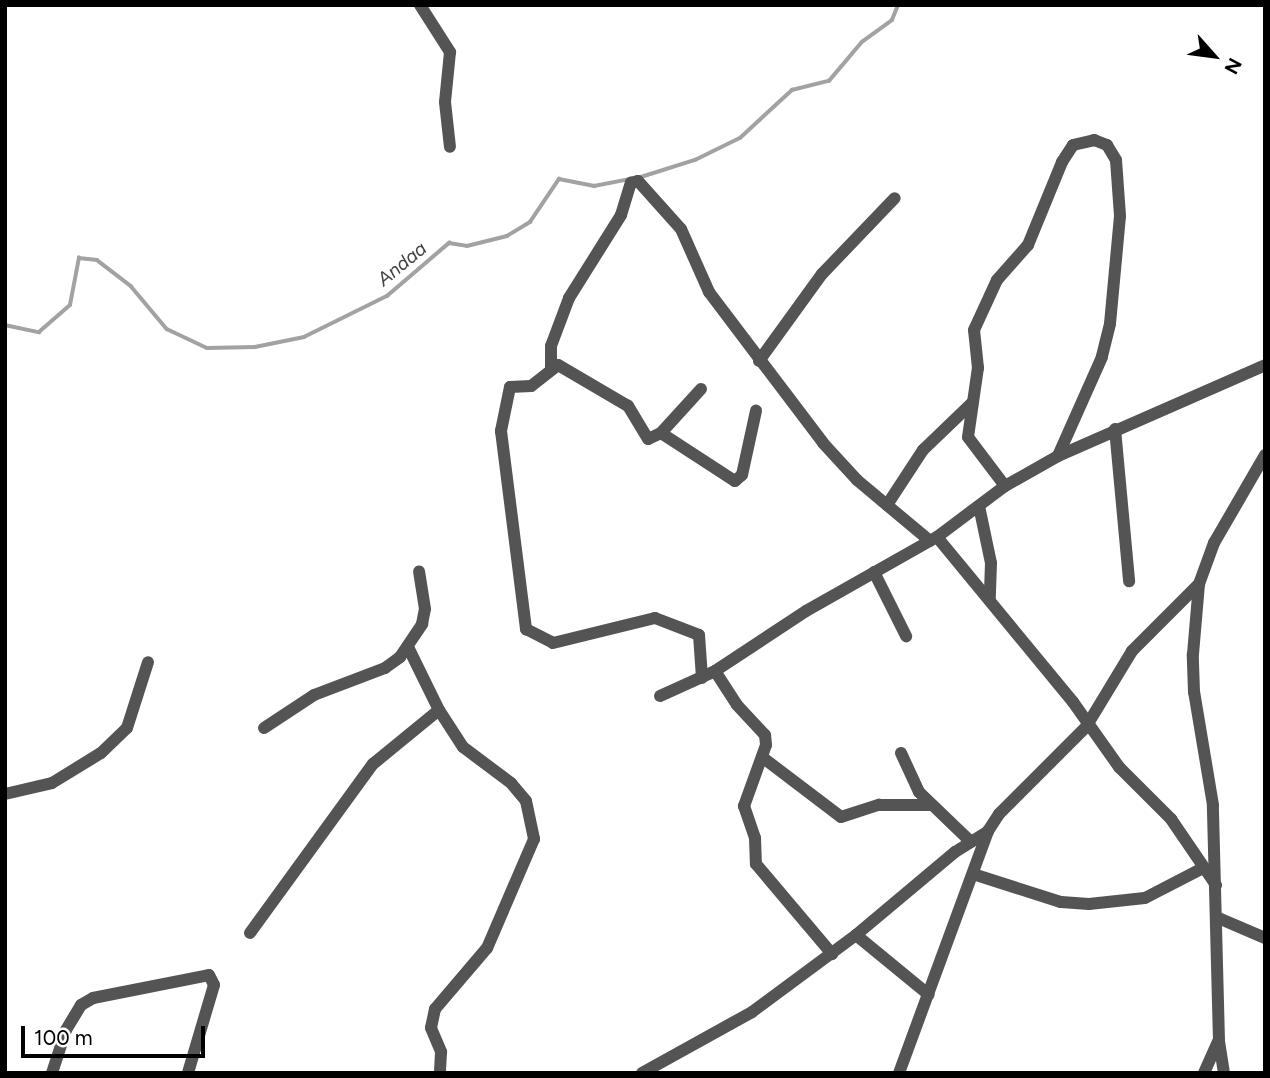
<!DOCTYPE html>
<style>
body{margin:0}
#map{position:relative;width:1270px;height:1078px;overflow:hidden;background:#fff;font-family:Figtree,sans-serif}
div>[style]{position:absolute}
[style*='--x']{left:calc(var(--x)*1px);top:calc(var(--y)*1px);width:calc(var(--w)*1px);rotate:calc(var(--a)*1deg)}
.stream>*{height:3.5px;margin:-1.75px;padding:0 1.75px;transform-origin:1.75px;border-radius:1.75px;background:#a2a2a2}
.minor>*{height:12px;margin:-6px;padding:0 6px;transform-origin:6px;border-radius:6px;background:#545454}
span{translate:-50% -50%;white-space:nowrap;text-align:center;line-height:1.15;-webkit-text-stroke:6px #fff;paint-order:stroke}
.water-label{font-size:19px;color:#434343;font-style:italic}
.frame{position:absolute;inset:0;border:7px solid #000;pointer-events:none}
.north{position:absolute;left:1179px;top:21px;width:70px;height:70px;-webkit-text-stroke:5px #fff;paint-order:stroke;rotate:118deg;font-size:19px;font-weight:700;line-height:28px;text-align:center;color:#000}
.north::after{content:'';display:block;margin:auto;width:24px;height:32px;background:#000;clip-path:polygon(50% 0,100% 100%,50% 72%,0 100%)}
.scale{position:absolute;left:21px;top:1026px;width:184px;height:32px;box-sizing:border-box;border:4px solid #000;border-top:0;padding-left:9px;font-size:21px;line-height:24px;white-space:nowrap;color:#000;-webkit-text-stroke:5px #fff;paint-order:stroke}
</style>
<div id="map">
<div class="stream">
<div style="--x:641;--y:177;--w:57;--a:-17.5"></div>
<div style="--x:695;--y:160;--w:50;--a:-26.1"></div>
<div style="--x:740;--y:138;--w:71;--a:-42.7"></div>
<div style="--x:792;--y:90;--w:38;--a:-14"></div>
<div style="--x:829;--y:81;--w:51;--a:-49.8"></div>
<div style="--x:862;--y:42;--w:37;--a:-36"></div>
<div style="--x:892;--y:20;--w:16;--a:-68"></div>
<div style="--x:5;--y:325;--w:35;--a:12"></div>
<div style="--x:39;--y:332;--w:41;--a:-41.1"></div>
<div style="--x:70;--y:305;--w:48;--a:-79.2"></div>
<div style="--x:79;--y:258;--w:18;--a:6"></div>
<div style="--x:97;--y:260;--w:43;--a:37.4"></div>
<div style="--x:131;--y:286;--w:56;--a:50.1"></div>
<div style="--x:167;--y:329;--w:44;--a:25.4"></div>
<div style="--x:207;--y:348;--w:48;--a:-1.2"></div>
<div style="--x:255;--y:347;--w:50;--a:-11.5"></div>
<div style="--x:304;--y:337;--w:93;--a:-26.3"></div>
<div style="--x:387;--y:296;--w:82;--a:-40.5"></div>
<div style="--x:449;--y:243;--w:18;--a:9"></div>
<div style="--x:467;--y:246;--w:41;--a:-14"></div>
<div style="--x:507;--y:236;--w:27;--a:-31"></div>
<div style="--x:530;--y:222;--w:52;--a:-56"></div>
<div style="--x:559;--y:179;--w:36;--a:11"></div>
<div style="--x:594;--y:186;--w:37;--a:-11"></div>
</div>
<div class="minor">
<div style="--x:420;--y:5;--w:56;--a:57.4"></div>
<div style="--x:450;--y:52;--w:50;--a:95.7"></div>
<div style="--x:445;--y:102;--w:45;--a:83.7"></div>
<div style="--x:759;--y:361;--w:107;--a:-54.1"></div>
<div style="--x:822;--y:274;--w:105;--a:-46.2"></div>
<div style="--x:551;--y:367;--w:21;--a:-90"></div>
<div style="--x:551;--y:346;--w:51;--a:-69.4"></div>
<div style="--x:569;--y:298;--w:98;--a:-57.9"></div>
<div style="--x:621;--y:215;--w:34;--a:-73"></div>
<div style="--x:631;--y:183;--w:7;--a:-16"></div>
<div style="--x:638;--y:181;--w:64;--a:48.1"></div>
<div style="--x:681;--y:229;--w:69;--a:66"></div>
<div style="--x:709;--y:292;--w:189;--a:52.9"></div>
<div style="--x:823;--y:443;--w:50;--a:47.4"></div>
<div style="--x:857;--y:480;--w:95;--a:39.9"></div>
<div style="--x:701;--y:389;--w:59;--a:132.3"></div>
<div style="--x:661;--y:433;--w:14;--a:155"></div>
<div style="--x:648;--y:439;--w:39;--a:-121"></div>
<div style="--x:628;--y:406;--w:81;--a:-149.6"></div>
<div style="--x:558;--y:365;--w:34;--a:142"></div>
<div style="--x:531;--y:386;--w:21;--a:177"></div>
<div style="--x:510;--y:387;--w:45;--a:101.6"></div>
<div style="--x:501;--y:431;--w:200;--a:82.8"></div>
<div style="--x:526;--y:629;--w:30;--a:27"></div>
<div style="--x:553;--y:643;--w:105;--a:-13.8"></div>
<div style="--x:655;--y:618;--w:47;--a:21.1"></div>
<div style="--x:699;--y:635;--w:43;--a:86"></div>
<div style="--x:1115;--y:429;--w:153;--a:84.7"></div>
<div style="--x:661;--y:433;--w:88;--a:33"></div>
<div style="--x:735;--y:481;--w:9;--a:-41"></div>
<div style="--x:742;--y:475;--w:66;--a:-77.7"></div>
<div style="--x:1005;--y:486;--w:61;--a:-127.1"></div>
<div style="--x:968;--y:437;--w:70;--a:-81.8"></div>
<div style="--x:978;--y:368;--w:38;--a:-96"></div>
<div style="--x:974;--y:330;--w:55;--a:-65.3"></div>
<div style="--x:997;--y:280;--w:47;--a:-48.5"></div>
<div style="--x:1028;--y:245;--w:90;--a:-67.7"></div>
<div style="--x:1062;--y:162;--w:20;--a:-57"></div>
<div style="--x:1073;--y:145;--w:22;--a:-13"></div>
<div style="--x:1094;--y:140;--w:14;--a:21"></div>
<div style="--x:1107;--y:145;--w:17;--a:59"></div>
<div style="--x:1116;--y:160;--w:56;--a:85.9"></div>
<div style="--x:1120;--y:216;--w:108;--a:95.3"></div>
<div style="--x:1110;--y:324;--w:34;--a:104"></div>
<div style="--x:1102;--y:357;--w:108;--a:114"></div>
<div style="--x:887;--y:505;--w:66;--a:-56.8"></div>
<div style="--x:923;--y:450;--w:68;--a:-43.8"></div>
<div style="--x:979;--y:506;--w:58;--a:78.1"></div>
<div style="--x:991;--y:563;--w:36;--a:92"></div>
<div style="--x:937;--y:537;--w:214;--a:50.5"></div>
<div style="--x:1073;--y:702;--w:80;--a:54.7"></div>
<div style="--x:1119;--y:767;--w:74;--a:45"></div>
<div style="--x:1171;--y:819;--w:80;--a:55.7"></div>
<div style="--x:874;--y:572;--w:72;--a:63.4"></div>
<div style="--x:408;--y:647;--w:70;--a:63.8"></div>
<div style="--x:715;--y:671;--w:40;--a:57.1"></div>
<div style="--x:737;--y:705;--w:41;--a:47"></div>
<div style="--x:765;--y:735;--w:10;--a:84"></div>
<div style="--x:766;--y:745;--w:65;--a:109.8"></div>
<div style="--x:744;--y:806;--w:34;--a:71"></div>
<div style="--x:755;--y:838;--w:26;--a:88"></div>
<div style="--x:756;--y:864;--w:118;--a:49.8"></div>
<div style="--x:660;--y:696;--w:60;--a:-24.4"></div>
<div style="--x:715;--y:671;--w:109;--a:-33.4"></div>
<div style="--x:806;--y:611;--w:150;--a:-29.5"></div>
<div style="--x:937;--y:537;--w:85;--a:-36.9"></div>
<div style="--x:1005;--y:486;--w:61;--a:-29.5"></div>
<div style="--x:1058;--y:456;--w:226;--a:-23.7"></div>
<div style="--x:264;--y:728;--w:60;--a:-33.4"></div>
<div style="--x:314;--y:695;--w:76;--a:-20.8"></div>
<div style="--x:385;--y:668;--w:19;--a:-36"></div>
<div style="--x:400;--y:657;--w:40;--a:-56"></div>
<div style="--x:422;--y:624;--w:15;--a:-79"></div>
<div style="--x:425;--y:609;--w:38;--a:-99"></div>
<div style="--x:901;--y:753;--w:43;--a:65.2"></div>
<div style="--x:919;--y:792;--w:72;--a:43.9"></div>
<div style="--x:762;--y:757;--w:99;--a:37.2"></div>
<div style="--x:841;--y:817;--w:40;--a:-18"></div>
<div style="--x:879;--y:805;--w:53;--a:0"></div>
<div style="--x:5;--y:794;--w:48;--a:-13.2"></div>
<div style="--x:52;--y:783;--w:57;--a:-31.5"></div>
<div style="--x:101;--y:753;--w:36;--a:-44"></div>
<div style="--x:127;--y:728;--w:69;--a:-72.3"></div>
<div style="--x:973;--y:874;--w:92;--a:17.7"></div>
<div style="--x:1061;--y:902;--w:28;--a:4"></div>
<div style="--x:1089;--y:904;--w:56;--a:-6.1"></div>
<div style="--x:1145;--y:898;--w:65;--a:-27.3"></div>
<div style="--x:1216;--y:917;--w:53;--a:23.2"></div>
<div style="--x:250;--y:933;--w:209;--a:-54"></div>
<div style="--x:373;--y:764;--w:85;--a:-39.3"></div>
<div style="--x:439;--y:710;--w:44;--a:57"></div>
<div style="--x:463;--y:747;--w:60;--a:36.9"></div>
<div style="--x:511;--y:783;--w:23;--a:50"></div>
<div style="--x:526;--y:801;--w:39;--a:78"></div>
<div style="--x:534;--y:839;--w:119;--a:113.3"></div>
<div style="--x:487;--y:948;--w:80;--a:130.4"></div>
<div style="--x:435;--y:1009;--w:19;--a:102"></div>
<div style="--x:431;--y:1028;--w:26;--a:67"></div>
<div style="--x:441;--y:1052;--w:21;--a:93"></div>
<div style="--x:856;--y:935;--w:94;--a:39.4"></div>
<div style="--x:52;--y:1073;--w:45;--a:-72"></div>
<div style="--x:66;--y:1030;--w:29;--a:-59"></div>
<div style="--x:81;--y:1005;--w:14;--a:-30"></div>
<div style="--x:93;--y:998;--w:118;--a:-11.2"></div>
<div style="--x:209;--y:975;--w:11;--a:63"></div>
<div style="--x:214;--y:985;--w:92;--a:106.5"></div>
<div style="--x:642;--y:1073;--w:126;--a:-29"></div>
<div style="--x:752;--y:1012;--w:129;--a:-36.5"></div>
<div style="--x:856;--y:935;--w:129;--a:-40"></div>
<div style="--x:955;--y:852;--w:39;--a:-32"></div>
<div style="--x:899;--y:1073;--w:258;--a:-69.8"></div>
<div style="--x:988;--y:831;--w:20;--a:-57"></div>
<div style="--x:999;--y:814;--w:123;--a:-45"></div>
<div style="--x:1086;--y:727;--w:89;--a:-58.8"></div>
<div style="--x:1132;--y:651;--w:95;--a:-45"></div>
<div style="--x:1204;--y:1073;--w:34;--a:-66"></div>
<div style="--x:1224;--y:1073;--w:32;--a:-99"></div>
<div style="--x:1219;--y:1041;--w:236;--a:-91.5"></div>
<div style="--x:1213;--y:805;--w:115;--a:-99.5"></div>
<div style="--x:1194;--y:692;--w:38;--a:-92"></div>
<div style="--x:1193;--y:654;--w:70;--a:-85.1"></div>
<div style="--x:1199;--y:584;--w:44;--a:-69.9"></div>
<div style="--x:1214;--y:543;--w:102;--a:-59.9"></div>
</div>
<div class="water-label">
<span style="left:402px;top:264px;rotate:-39deg">Andaa</span>
</div>
<div class="frame"></div>
<div class="north">N</div>
<div class="scale">100 m</div>
</div>
